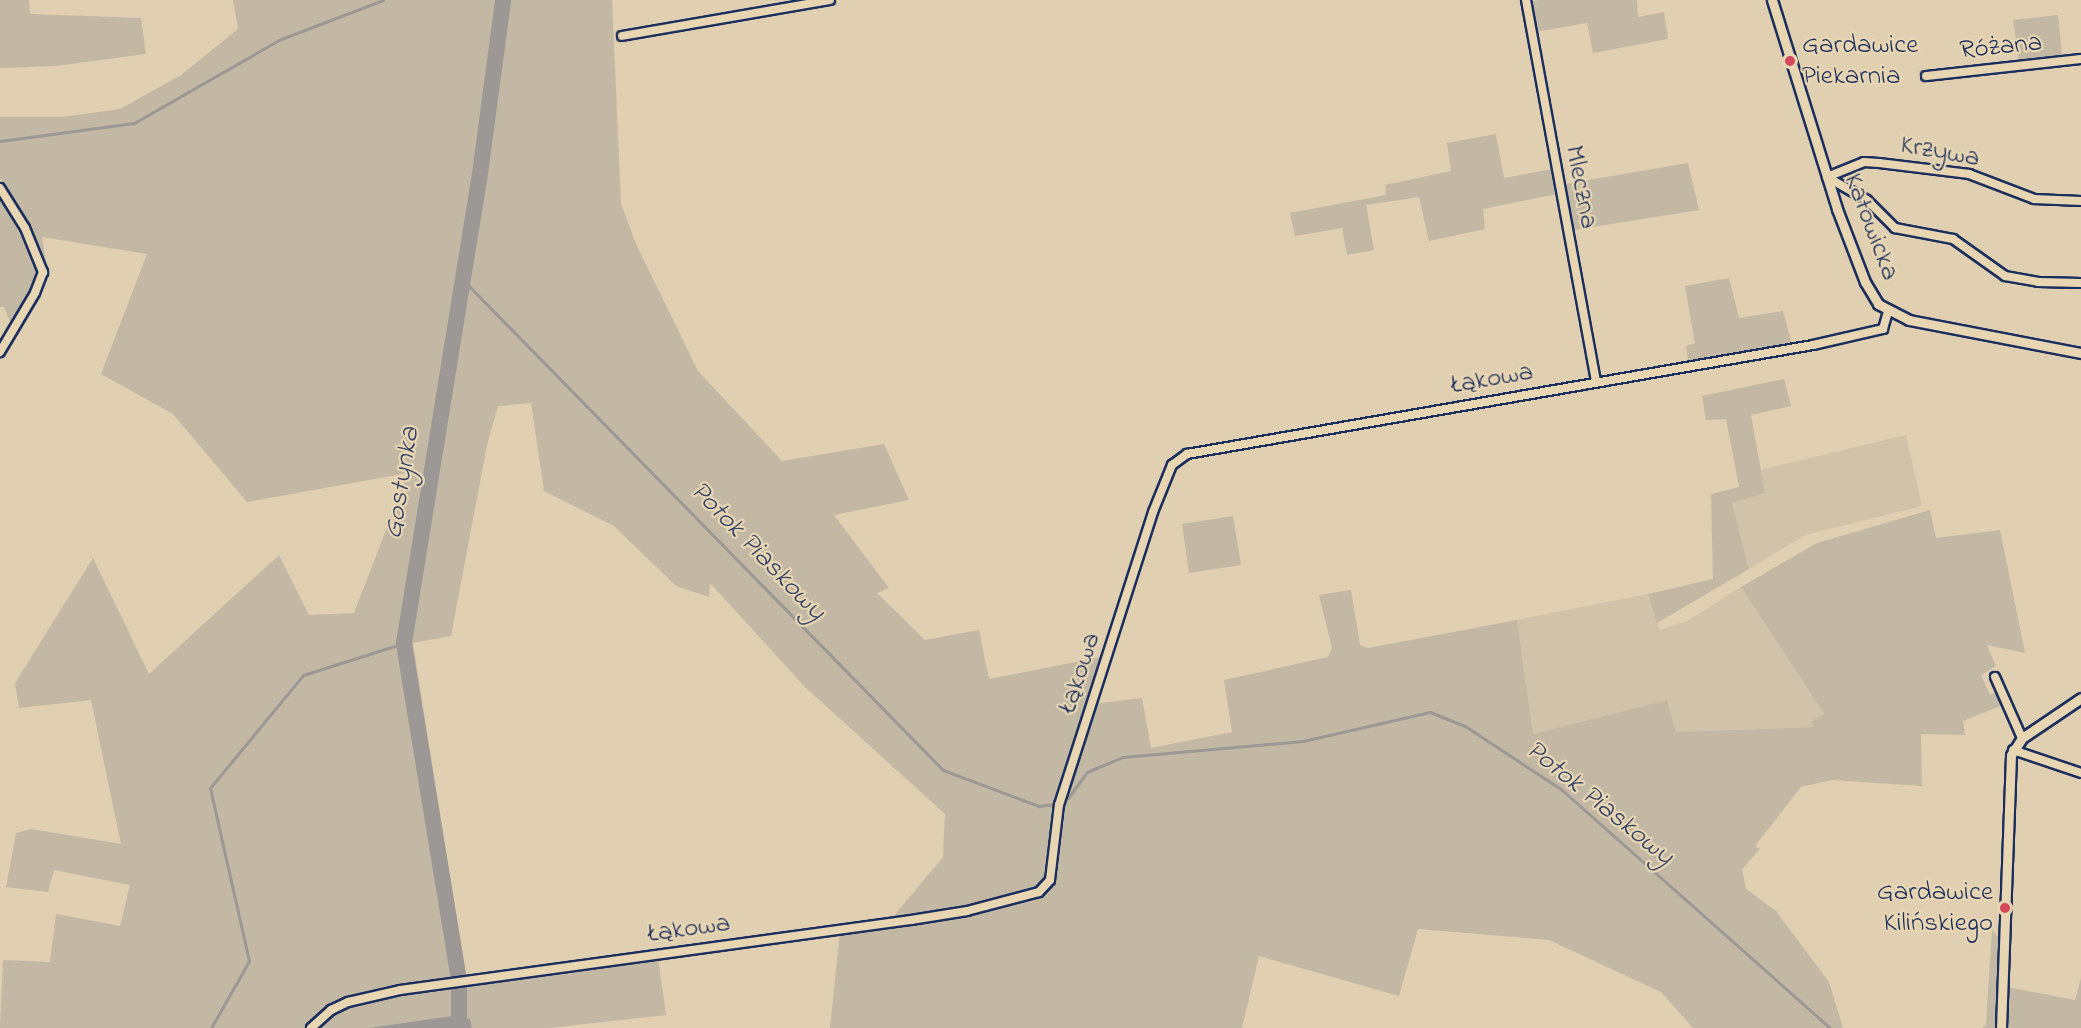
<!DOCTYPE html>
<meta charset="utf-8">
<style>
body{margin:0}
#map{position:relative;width:2081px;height:1028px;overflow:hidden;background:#e0cfb0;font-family:"Indie Flower",sans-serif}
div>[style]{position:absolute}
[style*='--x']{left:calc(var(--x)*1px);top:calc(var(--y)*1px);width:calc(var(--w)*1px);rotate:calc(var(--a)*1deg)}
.built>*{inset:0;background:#d1c3aa}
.green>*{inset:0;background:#c2b8a4}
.water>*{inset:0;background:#9c9895}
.stream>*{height:3px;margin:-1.5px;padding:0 1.5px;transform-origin:1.5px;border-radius:1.5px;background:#9c9895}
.river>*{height:16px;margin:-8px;padding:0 8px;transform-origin:8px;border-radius:8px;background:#9c9895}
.roads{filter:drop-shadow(2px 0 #1b2f5e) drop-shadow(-2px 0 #1b2f5e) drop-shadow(0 2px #1b2f5e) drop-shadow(0 -2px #1b2f5e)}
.minor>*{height:8px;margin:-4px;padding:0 4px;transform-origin:4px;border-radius:4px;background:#e8d6b3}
.tertiary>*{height:9px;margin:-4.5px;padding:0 4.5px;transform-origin:4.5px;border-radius:4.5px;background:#e8d6b3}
.dots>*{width:16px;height:16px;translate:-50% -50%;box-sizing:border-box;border:3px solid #e8d6b3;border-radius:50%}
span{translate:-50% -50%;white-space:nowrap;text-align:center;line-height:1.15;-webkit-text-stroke:4.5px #e8d6b3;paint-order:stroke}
.poi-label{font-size:27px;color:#1b2f5e}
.left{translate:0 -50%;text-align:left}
.right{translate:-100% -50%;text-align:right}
.street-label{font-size:27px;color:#1b2f5e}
.water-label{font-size:28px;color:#354469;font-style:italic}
</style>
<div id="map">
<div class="built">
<div style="clip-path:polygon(1906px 435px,1922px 506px,1805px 535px,1749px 569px,1732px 503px,1765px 493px,1760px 470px)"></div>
<div style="clip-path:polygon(1741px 587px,1824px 714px,1812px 721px,1814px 727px,1676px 732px,1667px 700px,1533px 734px,1517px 620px,1648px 594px,1660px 630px,1687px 621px)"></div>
</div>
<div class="green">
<div style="clip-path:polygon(0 0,29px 0,30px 14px,141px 18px,146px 54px,56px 66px,0 68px)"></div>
<div style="clip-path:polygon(233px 0,612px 0,621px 204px,637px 246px,698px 371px,782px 461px,884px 444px,909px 500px,834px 515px,889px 588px,877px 593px,925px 640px,979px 630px,989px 679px,1101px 657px,1086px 705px,1142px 698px,1151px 748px,1232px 732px,1224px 680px,1328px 657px,1332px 648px,1319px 595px,1351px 590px,1360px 645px,1368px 648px,1517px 620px,1533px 734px,1667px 700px,1676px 732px,1813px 727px,1812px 721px,1824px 714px,1741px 587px,1817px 543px,1930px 510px,1936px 538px,2000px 530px,2025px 653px,1987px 645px,1996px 666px,1981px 675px,1990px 695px,1998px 692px,2003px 705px,1963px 721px,1965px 735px,1921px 734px,1922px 786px,1832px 780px,1801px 787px,1755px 846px,1760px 849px,1742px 869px,1746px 889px,1776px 911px,1829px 982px,1843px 1028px,1693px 1028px,1661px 992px,1549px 940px,1418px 929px,1399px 996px,1259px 956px,1242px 1028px,830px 1028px,840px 930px,1004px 905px,893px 917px,943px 857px,945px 814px,805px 687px,710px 583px,709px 597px,676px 586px,614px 526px,544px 491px,531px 403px,498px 406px,487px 445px,451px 636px,413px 643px,466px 978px,385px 988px,333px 1004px,305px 1028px,0 1028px,3px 960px,50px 962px,56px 914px,120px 926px,130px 885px,54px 870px,48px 892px,6px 887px,16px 833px,31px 829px,121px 844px,91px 700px,19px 708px,15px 683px,93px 558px,149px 674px,279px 555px,309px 615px,354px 613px,408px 473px,247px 502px,173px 414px,101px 374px,147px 254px,42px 237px,47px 268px,0 178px,0 117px,62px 117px,120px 109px,181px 75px,238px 29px)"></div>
<div style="clip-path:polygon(1539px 0,1637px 0,1638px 17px,1664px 12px,1668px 39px,1593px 53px,1587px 23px,1535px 32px,1529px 2px)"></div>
<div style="clip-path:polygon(2058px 15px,2062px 55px,2019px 60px,2013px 20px)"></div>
<div style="clip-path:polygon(1496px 134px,1504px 178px,1553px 169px,1557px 194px,1483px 209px,1485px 229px,1429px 241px,1419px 197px,1366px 205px,1374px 250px,1347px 255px,1342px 228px,1295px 236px,1290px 213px,1386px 195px,1385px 185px,1451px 171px,1447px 143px)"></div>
<div style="clip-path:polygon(1688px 163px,1699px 210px,1574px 230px,1565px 184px)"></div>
<div style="clip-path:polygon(0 196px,39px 271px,37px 283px,12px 326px,4px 307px,0 307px)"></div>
<div style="clip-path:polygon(1729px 278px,1739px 318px,1783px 311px,1792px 345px,1688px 361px,1686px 346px,1695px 343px,1685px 286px)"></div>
<div style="clip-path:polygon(1784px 379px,1791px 406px,1751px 415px,1765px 493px,1732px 503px,1749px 569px,1657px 623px,1648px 594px,1713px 579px,1711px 494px,1739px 487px,1726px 419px,1706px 420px,1702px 396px)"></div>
<div style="clip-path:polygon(1233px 516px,1241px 565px,1189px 573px,1182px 524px)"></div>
<div style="clip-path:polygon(1992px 930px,1998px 937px,1996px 1028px,1982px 1028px,1986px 1024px)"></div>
<div style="clip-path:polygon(658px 958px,666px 1015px,550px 1028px,472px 1028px,470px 1019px,459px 1015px,368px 1028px,318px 1028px,350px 1004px,390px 996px)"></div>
<div style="clip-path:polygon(2081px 978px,2081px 1028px,2007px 1028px,2007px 987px,2075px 1000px)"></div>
</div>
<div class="water">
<div style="clip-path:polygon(459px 1015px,470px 1019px,472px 1028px,368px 1028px)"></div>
</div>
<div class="stream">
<div style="--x:281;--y:39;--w:109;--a:-20.9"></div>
<div style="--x:0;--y:141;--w:135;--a:-7.7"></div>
<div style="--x:134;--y:123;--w:167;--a:-29.8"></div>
<div style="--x:461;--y:278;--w:689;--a:45.59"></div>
<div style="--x:943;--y:770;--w:103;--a:20.6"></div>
<div style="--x:1039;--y:806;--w:15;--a:-8"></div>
<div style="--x:1068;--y:798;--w:32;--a:-54"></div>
<div style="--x:1087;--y:772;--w:39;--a:-23"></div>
<div style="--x:1123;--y:757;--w:181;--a:-5.1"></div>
<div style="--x:1303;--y:741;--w:130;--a:-12.9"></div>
<div style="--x:1430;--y:712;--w:38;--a:22"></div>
<div style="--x:1465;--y:726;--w:116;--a:33.4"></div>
<div style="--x:1562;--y:790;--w:358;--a:41.6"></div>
<div style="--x:211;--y:1028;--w:77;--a:-60.4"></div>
<div style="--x:249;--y:961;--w:177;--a:-102.7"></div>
<div style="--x:210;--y:788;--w:146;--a:-50.5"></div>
<div style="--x:303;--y:675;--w:106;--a:-17.6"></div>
</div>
<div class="river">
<div style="--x:458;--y:974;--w:335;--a:-99.3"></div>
<div style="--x:404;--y:643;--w:468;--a:-80.8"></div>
<div style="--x:479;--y:181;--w:183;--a:-82.4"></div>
<div style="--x:459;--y:1015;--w:27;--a:-90"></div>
</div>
<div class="roads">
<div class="minor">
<div style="--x:1526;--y:0;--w:388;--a:79.6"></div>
<div style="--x:622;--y:36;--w:211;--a:-9.8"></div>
<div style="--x:1926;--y:76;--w:156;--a:-6.3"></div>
<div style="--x:1827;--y:177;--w:46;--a:29.9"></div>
<div style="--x:1867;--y:200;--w:40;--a:45"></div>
<div style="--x:1895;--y:228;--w:59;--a:10.7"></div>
<div style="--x:1953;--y:239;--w:64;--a:35.4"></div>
<div style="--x:2005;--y:276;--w:34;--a:10"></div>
<div style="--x:2038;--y:282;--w:43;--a:1.3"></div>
<div style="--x:1827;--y:177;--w:40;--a:-22"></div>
<div style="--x:1864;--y:162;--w:15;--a:4"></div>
<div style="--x:1879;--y:163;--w:91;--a:7"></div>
<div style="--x:1969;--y:174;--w:70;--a:21"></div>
<div style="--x:2034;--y:199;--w:47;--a:2.4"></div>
<div style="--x:0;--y:188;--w:47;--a:58"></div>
<div style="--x:25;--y:228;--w:48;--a:67.8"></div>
<div style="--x:43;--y:272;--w:22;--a:111"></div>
<div style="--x:35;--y:293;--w:69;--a:120.7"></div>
<div style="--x:1995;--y:677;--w:67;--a:66.1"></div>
<div style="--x:2013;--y:750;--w:72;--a:18.7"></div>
<div style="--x:311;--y:1028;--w:27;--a:-42"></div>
<div style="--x:331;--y:1010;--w:19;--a:-25"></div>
<div style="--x:348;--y:1002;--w:53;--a:-13"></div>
<div style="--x:400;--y:990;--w:516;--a:-7.8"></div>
<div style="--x:911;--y:920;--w:57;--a:-9.1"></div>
<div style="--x:967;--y:911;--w:74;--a:-14.8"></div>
<div style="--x:1039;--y:892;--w:16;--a:-47"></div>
<div style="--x:1050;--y:880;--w:76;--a:-83.2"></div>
<div style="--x:1059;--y:805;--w:308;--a:-72.2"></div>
<div style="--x:1153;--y:512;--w:51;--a:-68"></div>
<div style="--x:1172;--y:465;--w:19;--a:-36"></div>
<div style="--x:1187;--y:454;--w:635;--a:-9.88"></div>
<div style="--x:1813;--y:345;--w:72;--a:-12.9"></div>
<div style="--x:1883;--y:329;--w:18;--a:-74"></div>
</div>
<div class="tertiary">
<div style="--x:1772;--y:0;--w:219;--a:72.7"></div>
<div style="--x:1837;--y:209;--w:78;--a:69"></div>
<div style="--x:1865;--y:282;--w:26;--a:59"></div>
<div style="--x:1878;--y:304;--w:35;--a:27"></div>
<div style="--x:1909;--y:320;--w:175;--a:10.9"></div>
<div style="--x:2001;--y:1028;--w:273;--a:-87.9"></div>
<div style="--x:2011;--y:755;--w:20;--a:-57"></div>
<div style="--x:2022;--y:738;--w:71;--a:-34.1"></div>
</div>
</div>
<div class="dots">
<div style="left:1790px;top:61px;background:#d1495b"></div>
<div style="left:2005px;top:908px;background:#d1495b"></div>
</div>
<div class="poi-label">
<span class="left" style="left:1802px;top:61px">Gardawice<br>Piekarnia</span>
<span class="right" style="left:1993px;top:908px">Gardawice<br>Kilińskiego</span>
</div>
<div class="street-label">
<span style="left:2001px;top:47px;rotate:-6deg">Różana</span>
<span style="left:1940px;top:152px;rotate:10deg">Krzywa</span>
<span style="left:1581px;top:187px;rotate:79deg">Mleczna</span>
<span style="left:1871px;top:227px;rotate:69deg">Katowicka</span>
<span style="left:1492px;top:379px;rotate:-10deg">Łąkowa</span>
<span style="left:1080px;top:673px;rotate:-72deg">Łąkowa</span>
<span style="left:689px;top:929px;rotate:-8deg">Łąkowa</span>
</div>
<div class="water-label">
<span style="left:403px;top:483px;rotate:-81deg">Gostynka</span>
<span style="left:757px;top:552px;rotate:46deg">Potok Piaskowy</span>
<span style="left:1599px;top:804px;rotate:39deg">Potok Piaskowy</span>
</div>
</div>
